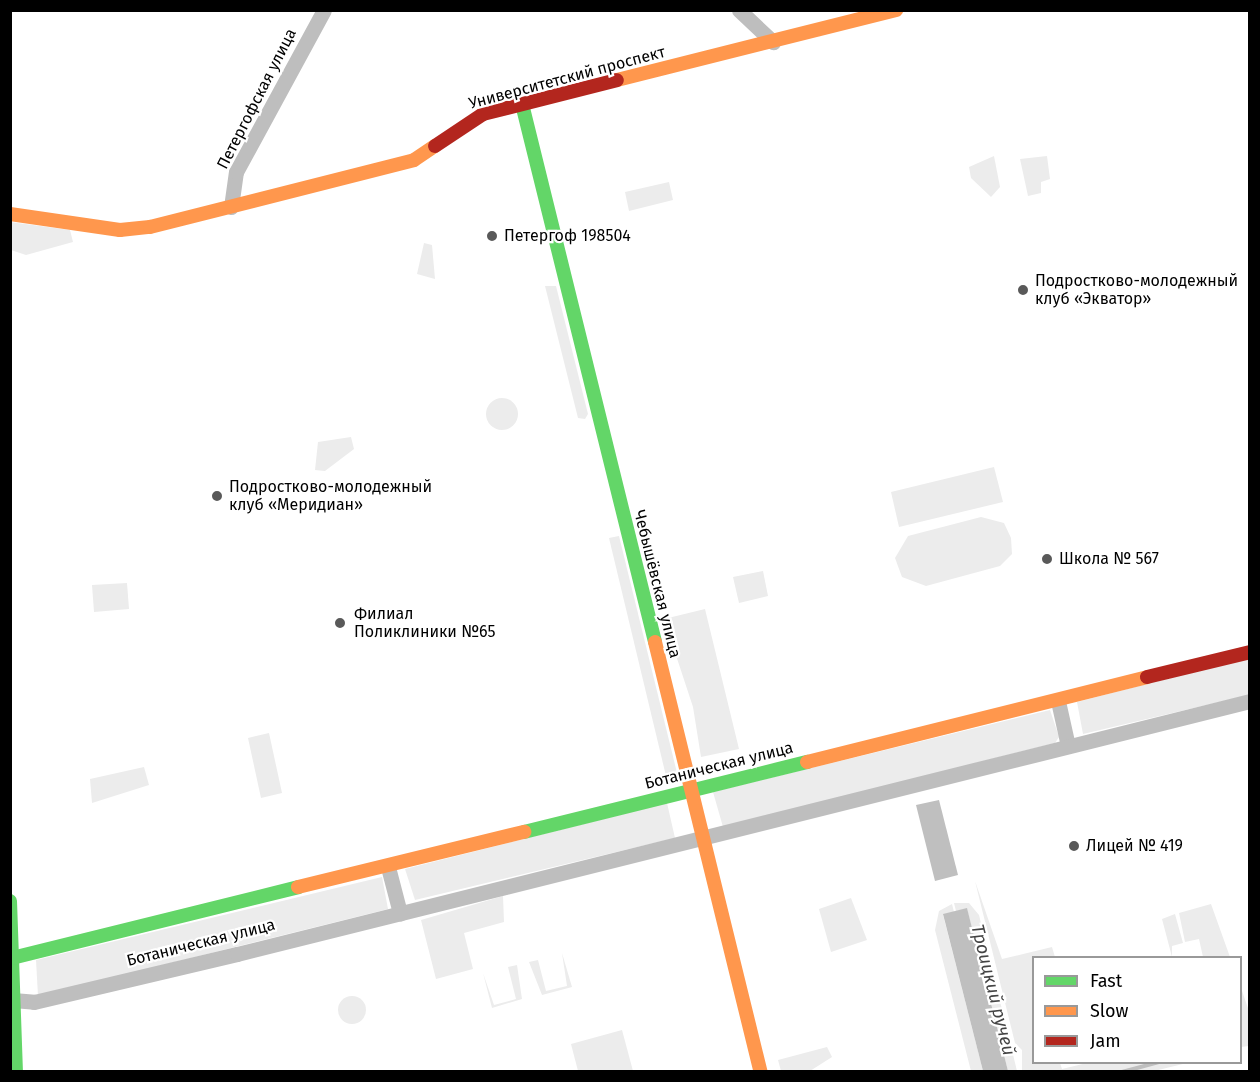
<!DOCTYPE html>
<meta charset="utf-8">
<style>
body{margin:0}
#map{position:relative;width:1260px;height:1082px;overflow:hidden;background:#fff;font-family:"Fira Sans",sans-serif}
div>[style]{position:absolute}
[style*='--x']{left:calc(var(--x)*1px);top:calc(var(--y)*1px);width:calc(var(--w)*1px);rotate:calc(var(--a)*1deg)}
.green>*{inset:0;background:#ececec}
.round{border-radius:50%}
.water>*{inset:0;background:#bfbfbf}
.stream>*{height:4px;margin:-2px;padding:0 2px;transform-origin:2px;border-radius:2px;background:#bfbfbf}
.street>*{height:15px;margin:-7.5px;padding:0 7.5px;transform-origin:7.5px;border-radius:7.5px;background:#bebebe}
.fast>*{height:14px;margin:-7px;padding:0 7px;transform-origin:7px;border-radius:7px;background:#63d668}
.slow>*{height:14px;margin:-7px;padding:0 7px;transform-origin:7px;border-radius:7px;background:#ff974d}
.jam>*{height:14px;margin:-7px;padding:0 7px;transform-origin:7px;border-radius:7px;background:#b3261e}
.dots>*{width:16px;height:16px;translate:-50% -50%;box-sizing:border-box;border:3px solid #fff;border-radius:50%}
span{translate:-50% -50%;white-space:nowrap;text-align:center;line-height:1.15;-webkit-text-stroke:4.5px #fff;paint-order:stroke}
.street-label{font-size:16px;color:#000}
.poi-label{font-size:16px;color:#000}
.left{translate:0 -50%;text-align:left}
.water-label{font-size:18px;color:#444;font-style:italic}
.frame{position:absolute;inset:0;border:12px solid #000;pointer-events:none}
.legend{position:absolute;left:1032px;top:956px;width:210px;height:108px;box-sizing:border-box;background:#fff;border:2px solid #999;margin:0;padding:8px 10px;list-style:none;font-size:18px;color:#000}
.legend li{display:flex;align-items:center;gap:12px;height:30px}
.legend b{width:30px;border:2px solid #999}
</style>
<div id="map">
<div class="green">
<div style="clip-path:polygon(994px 156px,1000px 187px,991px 197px,971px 178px,969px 167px)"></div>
<div style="clip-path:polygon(1047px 156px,1050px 179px,1041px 182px,1041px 193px,1028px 196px,1020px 159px)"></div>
<div style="clip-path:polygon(669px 182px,673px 200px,629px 211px,625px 192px)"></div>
<div style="clip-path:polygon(10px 222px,70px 230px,73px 242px,26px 255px,11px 250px)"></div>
<div style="clip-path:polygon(424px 243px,432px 245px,435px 279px,417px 274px)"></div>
<div style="clip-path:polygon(545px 286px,556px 286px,588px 414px,585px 419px,578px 418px)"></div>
<div class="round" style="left:486px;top:398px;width:32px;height:32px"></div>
<div style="clip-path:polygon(351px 437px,354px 449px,325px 471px,315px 470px,318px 442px)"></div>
<div style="clip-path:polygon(994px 467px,1003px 502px,899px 527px,891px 492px)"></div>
<div style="clip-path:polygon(981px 517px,1004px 523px,1011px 538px,1012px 554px,1000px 566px,926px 586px,902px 577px,895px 558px,908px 536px)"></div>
<div style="clip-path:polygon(619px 536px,678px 777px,666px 776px,609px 538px)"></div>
<div style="clip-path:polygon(763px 571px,768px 596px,739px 603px,733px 577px)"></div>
<div style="clip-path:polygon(127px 583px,129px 609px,94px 612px,92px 585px)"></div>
<div style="clip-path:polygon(705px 609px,739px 749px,701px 757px,693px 707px,664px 619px)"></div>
<div style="clip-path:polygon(1249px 658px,1249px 695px,1083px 734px,1077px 702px)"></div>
<div style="clip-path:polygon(1050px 710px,1059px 737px,1055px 743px,723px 827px,713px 792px)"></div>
<div style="clip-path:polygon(269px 733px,282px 793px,261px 798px,248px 738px)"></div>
<div style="clip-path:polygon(144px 767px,149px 785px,92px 803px,90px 779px)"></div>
<div style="clip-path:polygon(667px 803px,675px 838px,415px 900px,405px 869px)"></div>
<div style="clip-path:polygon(382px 877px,388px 909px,38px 996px,36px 960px)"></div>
<div style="clip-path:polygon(975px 881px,1002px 959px,1052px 947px,1055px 957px,1034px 958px,1034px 1062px,1060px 1063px,1062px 1069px,1091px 1062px,1187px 1063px,1150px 1072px,1022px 1071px,1022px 1050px,1015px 1043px)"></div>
<div style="clip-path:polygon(503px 896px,504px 922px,464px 933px,473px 969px,436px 979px,421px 920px)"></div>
<div style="clip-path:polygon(851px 898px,867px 940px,831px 952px,819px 909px)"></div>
<div style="clip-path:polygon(954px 903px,969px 903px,979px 915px,1017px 1071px,1008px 1071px,967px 909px,956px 911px)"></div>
<div style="clip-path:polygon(952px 904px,954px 912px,943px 915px,983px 1071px,971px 1071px,935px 930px,939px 911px)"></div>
<div style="clip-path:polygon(1211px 904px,1230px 957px,1203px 957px,1199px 939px,1185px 942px,1179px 913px)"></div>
<div style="clip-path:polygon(1175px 914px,1183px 943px,1172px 946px,1172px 957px,1162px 919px)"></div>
<div style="clip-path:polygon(562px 953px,572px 987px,542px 995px,529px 962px,538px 960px,546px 991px,567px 986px)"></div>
<div style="clip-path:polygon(517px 965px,522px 999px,492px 1008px,483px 973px,494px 1005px,516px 999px,508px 967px)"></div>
<div style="clip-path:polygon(1241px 988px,1250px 1014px,1249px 1046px,1241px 1047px)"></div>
<div class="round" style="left:338px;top:996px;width:28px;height:28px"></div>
<div style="clip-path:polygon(622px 1030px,633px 1071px,578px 1071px,571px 1044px)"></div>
<div style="clip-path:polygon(827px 1047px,832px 1057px,810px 1071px,781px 1071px,778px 1060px)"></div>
</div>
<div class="water">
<div style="clip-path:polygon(939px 800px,958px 875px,935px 881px,916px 805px)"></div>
<div style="clip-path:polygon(967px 908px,1008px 1071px,983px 1071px,943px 914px)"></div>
</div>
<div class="stream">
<div style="--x:1122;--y:1072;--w:38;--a:-15"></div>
</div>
<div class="street">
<div style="--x:739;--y:10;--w:47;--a:43.3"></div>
<div style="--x:231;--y:207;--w:35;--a:-82"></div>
<div style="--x:236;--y:172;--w:184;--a:-61.5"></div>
<div style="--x:1058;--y:701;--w:46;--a:77.5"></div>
<div style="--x:388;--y:867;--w:48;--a:75.4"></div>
<div style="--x:13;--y:1000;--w:21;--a:5"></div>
<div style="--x:34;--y:1002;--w:209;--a:-13.3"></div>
<div style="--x:237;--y:954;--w:1044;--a:-14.02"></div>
</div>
<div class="fast">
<div style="--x:522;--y:104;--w:554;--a:76.11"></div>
<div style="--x:524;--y:832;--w:292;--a:-13.9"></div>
<div style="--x:10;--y:901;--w:171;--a:88"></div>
<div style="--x:12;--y:958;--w:295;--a:-13.9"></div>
</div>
<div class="slow">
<div style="--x:617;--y:80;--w:288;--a:-14.1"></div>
<div style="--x:10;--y:214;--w:111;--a:8.3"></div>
<div style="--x:120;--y:230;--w:30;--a:-6"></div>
<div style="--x:150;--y:227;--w:272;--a:-14.2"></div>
<div style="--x:414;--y:160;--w:25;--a:-34"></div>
<div style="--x:655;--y:642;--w:443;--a:76.2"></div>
<div style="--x:807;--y:762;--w:350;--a:-14"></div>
<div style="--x:298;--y:887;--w:233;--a:-13.7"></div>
</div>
<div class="jam">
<div style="--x:435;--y:146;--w:58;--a:-33.7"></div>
<div style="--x:483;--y:114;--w:138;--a:-14.2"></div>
<div style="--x:1147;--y:677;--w:106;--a:-13.6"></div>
</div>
<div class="dots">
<div style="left:492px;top:236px;background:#595959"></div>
<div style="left:1023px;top:290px;background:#595959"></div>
<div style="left:217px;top:496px;background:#595959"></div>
<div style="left:1047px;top:559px;background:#595959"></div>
<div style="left:340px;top:623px;background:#595959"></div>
<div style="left:1074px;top:846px;background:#595959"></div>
</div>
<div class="street-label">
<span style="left:567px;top:78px;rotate:-15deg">Университетский проспект</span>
<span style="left:257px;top:99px;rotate:-63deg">Петергофская улица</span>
<span style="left:657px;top:584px;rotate:76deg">Чебышёвская улица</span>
<span style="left:719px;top:766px;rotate:-14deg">Ботаническая улица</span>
<span style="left:201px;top:943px;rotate:-14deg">Ботаническая улица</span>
</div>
<div class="poi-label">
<span class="left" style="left:504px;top:236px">Петергоф 198504</span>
<span class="left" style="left:1035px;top:290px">Подростково-молодежный<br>клуб «Экватор»</span>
<span class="left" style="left:229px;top:496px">Подростково-молодежный<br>клуб «Меридиан»</span>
<span class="left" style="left:1059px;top:559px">Школа № 567</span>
<span class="left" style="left:354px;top:623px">Филиал<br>Поликлиники №65</span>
<span class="left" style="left:1086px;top:846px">Лицей № 419</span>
</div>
<div class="water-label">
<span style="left:993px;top:990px;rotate:76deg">Троицкий ручей</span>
</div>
<div class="frame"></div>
<ul class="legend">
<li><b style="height:8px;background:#63d668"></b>Fast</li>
<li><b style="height:8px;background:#ff974d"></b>Slow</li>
<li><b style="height:8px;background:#b3261e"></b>Jam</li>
</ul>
</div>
